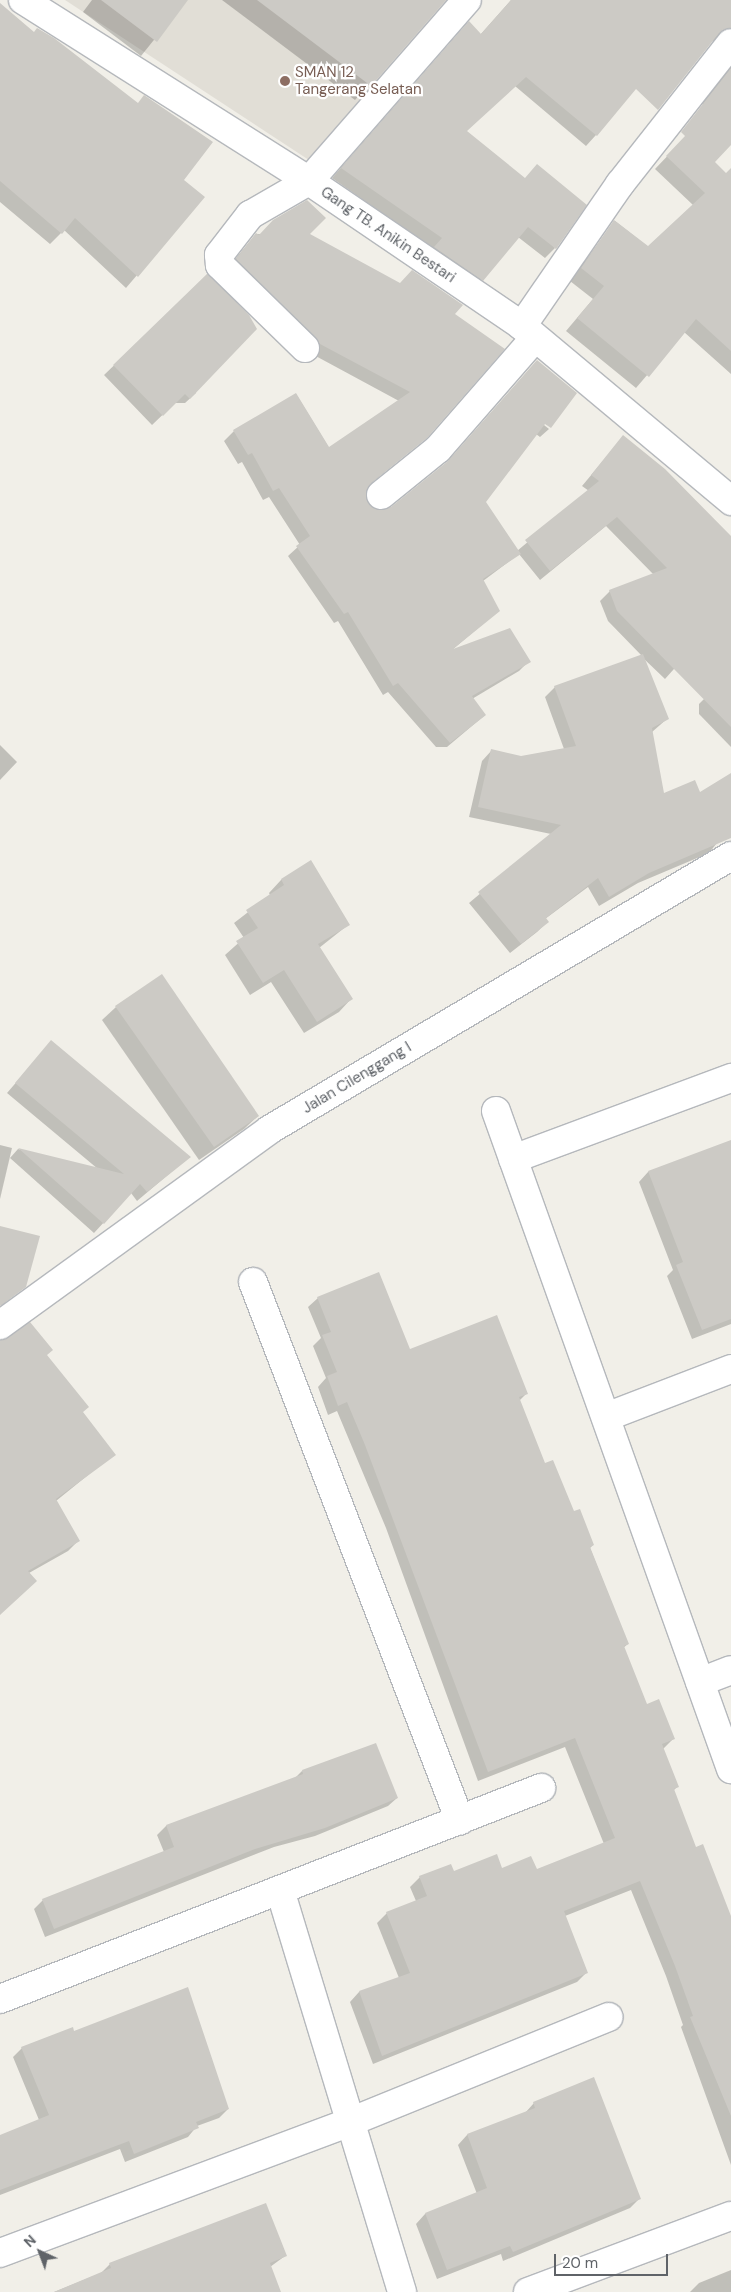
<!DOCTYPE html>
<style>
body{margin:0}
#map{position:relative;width:731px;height:2292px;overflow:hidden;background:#f1efe8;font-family:"DM Sans",sans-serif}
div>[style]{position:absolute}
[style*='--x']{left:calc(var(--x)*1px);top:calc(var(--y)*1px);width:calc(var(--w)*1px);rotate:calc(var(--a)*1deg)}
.education>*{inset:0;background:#e1ded6}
.shadow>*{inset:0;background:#0003}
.building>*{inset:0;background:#cccac5}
.roads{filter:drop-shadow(1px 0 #b5b8bc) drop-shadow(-1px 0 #b5b8bc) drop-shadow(0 1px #b5b8bc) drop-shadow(0 -1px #b5b8bc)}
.minor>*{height:28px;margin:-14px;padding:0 14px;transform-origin:14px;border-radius:14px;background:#fff}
.tertiary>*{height:28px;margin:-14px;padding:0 14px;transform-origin:14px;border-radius:14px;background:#fff}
.dots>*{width:14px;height:14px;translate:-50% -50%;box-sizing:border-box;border:2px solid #fff;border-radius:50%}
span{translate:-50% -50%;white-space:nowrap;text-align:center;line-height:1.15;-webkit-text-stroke:4.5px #fff;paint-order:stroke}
.education-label{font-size:15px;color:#785e54}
.left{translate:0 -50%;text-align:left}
.street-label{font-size:15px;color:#5f6368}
.north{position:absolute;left:15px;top:2227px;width:50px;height:50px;-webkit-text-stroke:4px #fff;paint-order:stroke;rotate:317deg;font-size:14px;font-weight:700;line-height:20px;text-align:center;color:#5f6368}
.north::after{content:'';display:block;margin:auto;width:18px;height:22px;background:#5f6368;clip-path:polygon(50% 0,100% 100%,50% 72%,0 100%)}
.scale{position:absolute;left:554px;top:2254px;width:114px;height:22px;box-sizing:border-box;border:2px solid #5f6368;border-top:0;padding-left:6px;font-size:15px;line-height:18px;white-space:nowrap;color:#5f6368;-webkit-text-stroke:4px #fff;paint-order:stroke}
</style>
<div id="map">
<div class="education">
<div style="clip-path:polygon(65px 0,452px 0,312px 162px)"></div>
</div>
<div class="shadow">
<div style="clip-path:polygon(92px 0,186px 0,141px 56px,83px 12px)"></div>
<div style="clip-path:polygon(222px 0,445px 0,355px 100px)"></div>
<div style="clip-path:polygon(511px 0,731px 0,731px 43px,723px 37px,711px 42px,615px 35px,596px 135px,586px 146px,515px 86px,466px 131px,555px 248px,545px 258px,518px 237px,472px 290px,433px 249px,332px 178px,459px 33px,480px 35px)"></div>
<div style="clip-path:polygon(0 5px,34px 33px,138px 104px,182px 180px,203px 198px,126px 288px,64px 230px,50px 244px,0 202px)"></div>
<div style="clip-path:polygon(731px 65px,731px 127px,702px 104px)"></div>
<div style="clip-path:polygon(676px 147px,731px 180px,731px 374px,684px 332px,636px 388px,566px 331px,593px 299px,570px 281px,615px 221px,648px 247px,693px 205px,655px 169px)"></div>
<div style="clip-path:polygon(256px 234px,308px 235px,454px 314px,426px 437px,369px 485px,364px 498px,375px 511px,391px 508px,444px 466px,537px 361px,550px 426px,539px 421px,549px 429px,540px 437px,536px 434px,485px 502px,517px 551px,589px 491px,582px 486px,623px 437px,731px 537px,731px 605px,665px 679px,642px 657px,668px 718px,652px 732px,663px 795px,699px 794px,731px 774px,731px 825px,709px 853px,638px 883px,599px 906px,588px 887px,545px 919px,547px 922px,537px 932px,510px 953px,469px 903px,551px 834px,469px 817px,482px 761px,492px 750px,521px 757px,564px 749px,545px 697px,555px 687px,642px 656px,608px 621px,600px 601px,610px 591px,654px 575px,606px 526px,540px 580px,519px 554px,483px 581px,498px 611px,452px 650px,529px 661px,519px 671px,472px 699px,485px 715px,447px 747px,436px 747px,388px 692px,383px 695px,338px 621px,334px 623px,288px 556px,300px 545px,269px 497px,263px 500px,242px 462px,238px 464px,224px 441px,234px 431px,296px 394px,329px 448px,399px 401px,312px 354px,227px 269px)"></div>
<div style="clip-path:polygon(208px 275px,196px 393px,185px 403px,175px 403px,152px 425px,104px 375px)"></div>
<div style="clip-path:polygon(731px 672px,731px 747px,699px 714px,699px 704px)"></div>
<div style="clip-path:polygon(0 745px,17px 762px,0 780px)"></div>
<div style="clip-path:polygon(310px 862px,348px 925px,319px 948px,351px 999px,339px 1012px,304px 1033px,271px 982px,250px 995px,225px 955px,244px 938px,234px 923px,270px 895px,269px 893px,281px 880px)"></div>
<div style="clip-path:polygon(116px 1007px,258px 1116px,244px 1129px,199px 1160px,102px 1020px)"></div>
<div style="clip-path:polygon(51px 1042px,189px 1157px,137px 1201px,131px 1193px,94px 1233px,10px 1158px,18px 1149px,98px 1169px,7px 1093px)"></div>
<div style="clip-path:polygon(731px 1144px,731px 1324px,692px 1339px,667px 1276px,673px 1270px,639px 1182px,648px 1172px)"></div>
<div style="clip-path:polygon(0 1145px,12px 1148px,0 1199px)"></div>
<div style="clip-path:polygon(0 1227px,25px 1286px,2px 1305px,0 1305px)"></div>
<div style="clip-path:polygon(318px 1298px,409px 1351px,527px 1393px,519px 1401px,545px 1465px,593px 1545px,590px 1548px,628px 1644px,623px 1648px,646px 1706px,673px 1739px,663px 1749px,677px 1787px,673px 1791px,695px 1848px,731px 1919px,731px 2165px,681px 2027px,683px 2025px,666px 1976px,631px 1890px,565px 1916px,587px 1972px,577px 1982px,373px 2064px,350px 2002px,359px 1992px,399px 1978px,377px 1923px,387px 1913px,416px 1901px,410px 1887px,420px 1877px,453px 1872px,536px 1870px,604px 1844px,565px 1747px,478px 1781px,386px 1528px,337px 1411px,328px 1415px,318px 1387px,326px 1378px,313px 1346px,321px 1338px,308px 1307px)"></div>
<div style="clip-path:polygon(0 1344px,46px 1356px,82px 1412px,114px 1454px,56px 1501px,78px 1541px,68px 1551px,29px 1573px,0 1614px)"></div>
<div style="clip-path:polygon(302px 1771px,397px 1798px,388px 1806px,315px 1836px,274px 1847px,45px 1937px,34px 1909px,43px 1900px,164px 1852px,157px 1835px,166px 1826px,294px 1779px)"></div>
<div style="clip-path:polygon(74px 2033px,228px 2109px,219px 2118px,197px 2126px,188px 2137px,125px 2162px,120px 2149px,0 2195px,0 2136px,39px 2120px,13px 2057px,22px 2048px)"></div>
<div style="clip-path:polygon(534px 2103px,639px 2199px,630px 2208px,503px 2261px,501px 2254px,437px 2279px,416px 2224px,425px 2214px,477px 2194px,458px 2145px,467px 2135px,525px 2113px)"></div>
<div style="clip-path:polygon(285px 2256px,270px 2267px,279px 2292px,54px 2292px,101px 2273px,110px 2264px)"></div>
<div style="clip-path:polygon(731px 2270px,731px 2292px,690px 2292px,699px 2283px)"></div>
</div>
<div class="building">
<div style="clip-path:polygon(101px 0,188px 0,157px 42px)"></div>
<div style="clip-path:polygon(257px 0,446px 0,371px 86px)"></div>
<div style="clip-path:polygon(511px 0,731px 0,731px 28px,719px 33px,658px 110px,636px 89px,597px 136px,526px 77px,467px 131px,525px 178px,537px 164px,587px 205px,556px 249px,528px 227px,483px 281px,434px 247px,442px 238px,341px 168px,469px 21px,481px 34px)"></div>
<div style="clip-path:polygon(0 3px,34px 32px,37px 28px,54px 38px,138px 103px,144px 95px,213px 142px,184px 180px,205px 197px,138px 277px,75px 218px,62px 234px,0 181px)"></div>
<div style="clip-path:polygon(731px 68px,731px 145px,715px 162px,726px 173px,731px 168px,731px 351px,696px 319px,649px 377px,577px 318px,604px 286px,581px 268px,614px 220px,648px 246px,705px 193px,666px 156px,685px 136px,681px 132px)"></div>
<div style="clip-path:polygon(307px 200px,326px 218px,310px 234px,400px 283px,412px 270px,463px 305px,455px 314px,505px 349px,427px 438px,371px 483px,366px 498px,375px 509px,391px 507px,448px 461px,537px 360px,577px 393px,551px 428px,545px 424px,486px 502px,521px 554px,483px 579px,500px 611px,453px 649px,510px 628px,531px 662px,472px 696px,486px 715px,450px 743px,398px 683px,393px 686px,348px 612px,344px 614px,296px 546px,310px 536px,279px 488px,273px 491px,252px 453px,248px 455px,233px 430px,296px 393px,329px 447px,410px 392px,320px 344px,236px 259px,256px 233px,259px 235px,273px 220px)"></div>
<div style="clip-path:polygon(208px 273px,249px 315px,257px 329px,190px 399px,185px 394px,163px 416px,113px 365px)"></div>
<div style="clip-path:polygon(623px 435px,665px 469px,731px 536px,731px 727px,617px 611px,609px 590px,667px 568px,617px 517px,550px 571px,525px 540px,599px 481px,591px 475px)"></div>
<div style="clip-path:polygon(643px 654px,669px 719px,652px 728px,664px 793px,695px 780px,700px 792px,731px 773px,731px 838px,649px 873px,609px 897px,598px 878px,546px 918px,549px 922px,521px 944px,478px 892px,561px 825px,478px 807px,491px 749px,521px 756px,576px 746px,554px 686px)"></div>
<div style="clip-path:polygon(311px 860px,350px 925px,318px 944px,353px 999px,317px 1022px,284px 970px,263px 983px,236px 941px,258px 928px,246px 910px,284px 885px,281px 879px)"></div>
<div style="clip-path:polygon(162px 974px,259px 1116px,214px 1147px,115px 1006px)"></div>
<div style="clip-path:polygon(51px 1040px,191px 1157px,147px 1192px,140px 1184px,104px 1224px,18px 1148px,124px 1174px,15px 1083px)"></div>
<div style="clip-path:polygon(731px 1140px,731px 1319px,702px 1330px,676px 1265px,683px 1262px,648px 1171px)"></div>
<div style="clip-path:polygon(0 1226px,40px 1236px,26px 1287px,0 1306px)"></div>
<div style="clip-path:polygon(379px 1272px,410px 1349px,497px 1315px,528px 1394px,519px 1397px,545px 1463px,553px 1460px,574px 1511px,580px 1509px,594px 1545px,590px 1547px,629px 1644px,624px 1646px,647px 1704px,659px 1699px,675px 1739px,662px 1744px,679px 1787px,674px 1789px,696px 1847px,703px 1844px,731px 1916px,731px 2116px,690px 2017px,693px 2016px,675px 1966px,640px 1881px,564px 1911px,588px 1973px,382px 2056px,359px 1991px,410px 1973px,386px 1912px,427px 1896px,419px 1876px,451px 1864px,454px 1871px,497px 1854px,502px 1868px,531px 1856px,537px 1869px,615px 1838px,575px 1738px,488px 1772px,365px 1445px,347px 1402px,338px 1406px,327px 1376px,337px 1372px,322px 1335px,331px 1332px,317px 1297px)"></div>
<div style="clip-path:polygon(30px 1322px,53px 1350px,47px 1355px,89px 1407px,83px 1412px,116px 1455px,56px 1499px,80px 1541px,28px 1571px,37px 1581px,0 1615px,0 1340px)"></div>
<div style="clip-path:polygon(376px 1743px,398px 1798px,325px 1828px,255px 1849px,54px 1929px,42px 1899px,174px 1847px,166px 1825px,303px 1774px,302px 1770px)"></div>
<div style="clip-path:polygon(188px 1987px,229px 2109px,196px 2122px,199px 2128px,134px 2154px,129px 2141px,0 2190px,0 2135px,49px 2115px,21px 2047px,73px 2027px,74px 2031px)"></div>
<div style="clip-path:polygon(594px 2077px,641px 2199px,513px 2252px,510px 2246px,447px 2270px,425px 2213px,487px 2188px,467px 2134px,535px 2108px,533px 2102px)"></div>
<div style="clip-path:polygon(266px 2203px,287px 2256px,270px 2263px,281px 2292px,54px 2292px,111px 2268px,109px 2263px)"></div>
</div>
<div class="roads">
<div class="minor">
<div style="--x:23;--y:0;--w:338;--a:32.3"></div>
<div style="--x:309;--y:181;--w:258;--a:34.2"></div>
<div style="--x:522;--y:326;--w:273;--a:39.9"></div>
<div style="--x:522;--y:326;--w:173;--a:-55.4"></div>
<div style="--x:620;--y:184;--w:179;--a:-51.8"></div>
<div style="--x:305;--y:348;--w:119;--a:-135.7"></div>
<div style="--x:220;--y:265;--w:10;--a:-96"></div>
<div style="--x:219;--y:255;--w:51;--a:-52.2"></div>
<div style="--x:250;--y:215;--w:68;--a:-30"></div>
<div style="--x:309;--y:181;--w:240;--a:-48.9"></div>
<div style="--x:381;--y:495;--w:73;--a:-38.9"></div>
<div style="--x:438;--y:449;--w:147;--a:-48.9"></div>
<div style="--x:496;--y:1111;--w:699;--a:70.35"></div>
<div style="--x:513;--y:1159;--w:233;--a:-20.4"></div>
<div style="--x:253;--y:1282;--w:577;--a:68.99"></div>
<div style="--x:606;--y:1417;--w:134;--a:-21"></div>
<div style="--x:700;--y:1682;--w:33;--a:-21"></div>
<div style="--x:280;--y:1890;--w:420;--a:73.1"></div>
<div style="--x:0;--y:1999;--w:581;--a:-21.31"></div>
<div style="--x:0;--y:2253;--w:374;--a:-20.5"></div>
<div style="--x:350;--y:2122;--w:279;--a:-22.1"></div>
<div style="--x:528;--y:2292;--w:216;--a:-20.6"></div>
</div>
<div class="tertiary">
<div style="--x:0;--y:1325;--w:332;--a:-35.9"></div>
<div style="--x:269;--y:1130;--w:537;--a:-30.67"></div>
</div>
</div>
<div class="dots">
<div style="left:285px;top:81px;background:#8d6e63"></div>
</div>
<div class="education-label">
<span class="left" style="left:295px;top:81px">SMAN 12<br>Tangerang Selatan</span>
</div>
<div class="street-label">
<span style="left:388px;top:235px;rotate:34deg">Gang TB. Anikin Bestari</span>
<span style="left:357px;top:1078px;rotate:-31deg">Jalan Cilenggang I</span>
</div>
<div class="north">N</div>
<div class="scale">20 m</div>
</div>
